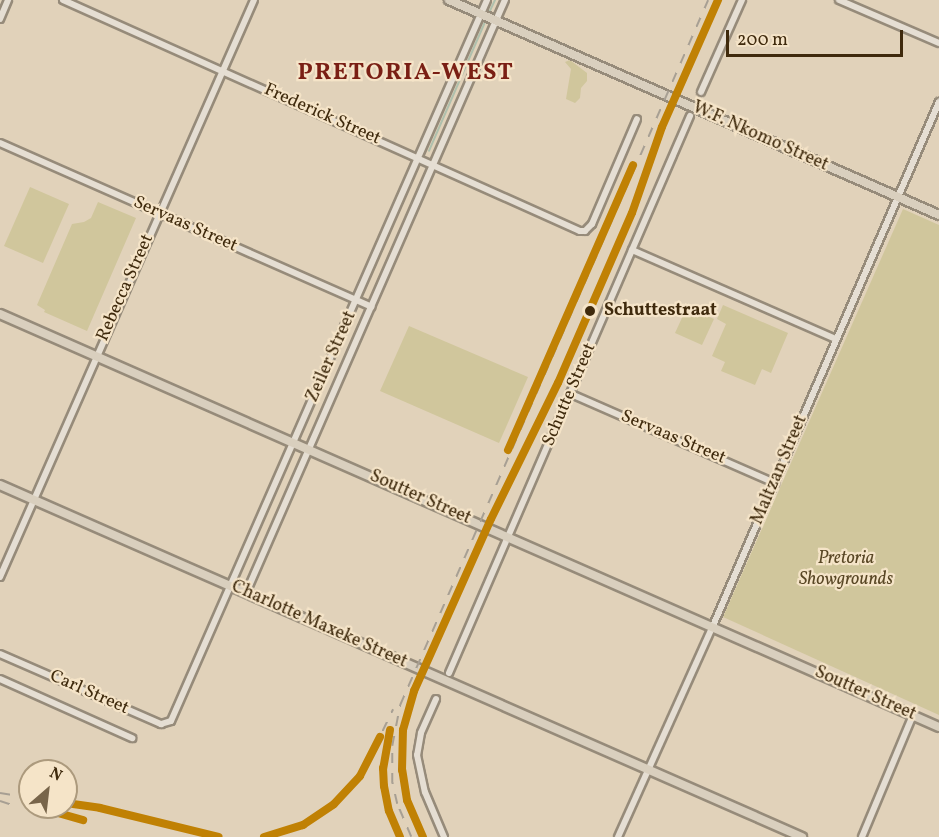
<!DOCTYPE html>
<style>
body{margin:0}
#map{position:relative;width:939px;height:837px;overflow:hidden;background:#e1d2ba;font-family:Vollkorn,serif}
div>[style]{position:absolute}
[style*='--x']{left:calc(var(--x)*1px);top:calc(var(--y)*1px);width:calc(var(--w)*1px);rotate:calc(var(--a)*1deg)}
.green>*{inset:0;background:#d0c69c}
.stream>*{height:1.5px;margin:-0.75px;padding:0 0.75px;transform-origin:0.75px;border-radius:0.75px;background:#afc0ad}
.roads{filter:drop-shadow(2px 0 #968b7a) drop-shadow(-2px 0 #968b7a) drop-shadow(0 2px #968b7a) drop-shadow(0 -2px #968b7a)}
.minor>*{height:6px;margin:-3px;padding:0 3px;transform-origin:3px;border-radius:3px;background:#e5ded3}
.major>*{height:8px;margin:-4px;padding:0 4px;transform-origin:4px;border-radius:4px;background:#d9cfbe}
.rail>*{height:1.5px;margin-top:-0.75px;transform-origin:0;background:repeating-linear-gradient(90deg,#a79f93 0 10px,transparent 0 20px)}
.rail-1>*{height:8px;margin:-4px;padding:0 4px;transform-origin:4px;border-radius:4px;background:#c08104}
.dots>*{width:16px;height:16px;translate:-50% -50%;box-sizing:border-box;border:3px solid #f5e4c8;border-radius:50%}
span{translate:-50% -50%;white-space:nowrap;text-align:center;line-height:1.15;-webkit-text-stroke:4.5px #f5e4c8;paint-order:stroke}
.street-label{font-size:18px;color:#3f2a0d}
.stop-label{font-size:18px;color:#3f2a0d;font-weight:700}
.left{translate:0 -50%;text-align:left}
.park-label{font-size:18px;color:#594725;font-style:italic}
.district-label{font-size:24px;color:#7a1f14;font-weight:700;letter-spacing:1.5px}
.north{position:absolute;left:18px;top:759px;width:60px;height:60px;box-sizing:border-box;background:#f5e4c8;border:2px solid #ac9a7d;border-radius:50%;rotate:28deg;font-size:16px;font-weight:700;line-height:24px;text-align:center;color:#3f2a0d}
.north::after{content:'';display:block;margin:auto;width:21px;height:27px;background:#78654a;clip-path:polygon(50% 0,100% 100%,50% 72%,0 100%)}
.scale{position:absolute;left:726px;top:30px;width:177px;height:27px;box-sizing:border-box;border:3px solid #3f2a0d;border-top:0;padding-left:8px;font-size:18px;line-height:21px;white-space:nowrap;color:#3f2a0d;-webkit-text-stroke:4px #f5e4c8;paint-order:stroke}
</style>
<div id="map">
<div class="green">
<div style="clip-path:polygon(570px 60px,587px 73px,587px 81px,581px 88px,580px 98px,575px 103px,566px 99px,571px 69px,565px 62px)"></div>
<div style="clip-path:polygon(30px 187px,69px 204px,43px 263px,4px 246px)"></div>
<div style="clip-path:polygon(98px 202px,136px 218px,87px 331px,44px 312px,45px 310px,37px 305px,72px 224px,84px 222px,91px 218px)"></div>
<div style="clip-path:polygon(903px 209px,939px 225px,939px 715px,723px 617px)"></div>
<div style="clip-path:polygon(723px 305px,788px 333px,771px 373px,762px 369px,755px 385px,721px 371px,725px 362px,712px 356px,726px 324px,717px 319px)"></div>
<div style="clip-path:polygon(687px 307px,714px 319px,702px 345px,675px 333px)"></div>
<div style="clip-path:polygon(409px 326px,528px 377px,499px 443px,380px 391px)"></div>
</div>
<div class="stream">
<div style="--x:489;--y:13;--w:14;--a:-65"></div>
<div style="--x:429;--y:151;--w:143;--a:-66.5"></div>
</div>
<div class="roads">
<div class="minor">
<div style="--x:63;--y:0;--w:566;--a:24.08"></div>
<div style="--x:580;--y:231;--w:5;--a:0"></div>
<div style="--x:585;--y:231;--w:10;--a:-45"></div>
<div style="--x:592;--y:224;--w:114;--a:-66.8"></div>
<div style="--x:839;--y:0;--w:109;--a:23.3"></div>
<div style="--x:0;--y:19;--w:21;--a:-67"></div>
<div style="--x:701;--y:92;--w:101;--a:-66"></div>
<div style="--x:0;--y:143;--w:406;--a:23.8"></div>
<div style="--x:632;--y:250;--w:223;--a:23.6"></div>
<div style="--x:571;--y:394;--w:223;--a:23.6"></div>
<div style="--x:0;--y:577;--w:630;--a:-66.24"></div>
<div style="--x:246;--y:593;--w:647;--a:-66.41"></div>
<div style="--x:0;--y:654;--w:176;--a:23.5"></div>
<div style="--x:161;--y:724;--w:10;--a:-17"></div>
<div style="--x:171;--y:721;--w:787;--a:-66.33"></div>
<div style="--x:449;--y:673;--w:607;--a:-66.6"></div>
<div style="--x:0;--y:679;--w:145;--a:24.1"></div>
<div style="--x:436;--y:699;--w:37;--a:114"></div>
<div style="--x:421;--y:733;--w:22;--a:100"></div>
<div style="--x:417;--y:755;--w:38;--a:78"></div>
<div style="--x:425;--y:792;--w:49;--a:67.1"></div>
<div style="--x:618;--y:837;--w:229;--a:-65.8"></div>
<div style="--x:712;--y:628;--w:573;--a:-66.66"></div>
<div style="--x:862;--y:837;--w:132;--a:-67.3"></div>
</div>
<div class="major">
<div style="--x:449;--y:0;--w:535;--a:23.69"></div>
<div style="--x:0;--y:314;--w:1026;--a:23.74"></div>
<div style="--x:0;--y:485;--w:876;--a:23.7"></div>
</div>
</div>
<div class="rail">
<div style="--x:384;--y:774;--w:37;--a:82"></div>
<div style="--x:389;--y:811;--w:28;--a:67"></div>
<div style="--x:0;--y:793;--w:30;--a:9"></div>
<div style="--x:0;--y:801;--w:16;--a:18"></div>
<div style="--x:66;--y:803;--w:34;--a:8"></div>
<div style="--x:100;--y:808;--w:122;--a:13.7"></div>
<div style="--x:264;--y:837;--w:41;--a:-17.1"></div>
<div style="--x:303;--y:825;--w:45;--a:-35.1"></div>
<div style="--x:340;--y:799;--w:41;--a:-52"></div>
<div style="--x:365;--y:767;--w:64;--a:-64.2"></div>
<div style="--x:411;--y:837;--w:36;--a:-113"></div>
<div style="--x:397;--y:804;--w:22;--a:-103"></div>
<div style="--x:392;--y:783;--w:37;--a:-90"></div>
<div style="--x:392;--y:746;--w:42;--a:-79"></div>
<div style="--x:400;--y:705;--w:769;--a:-66.4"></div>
</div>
<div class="rail-1">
<div style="--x:508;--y:450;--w:311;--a:-66.3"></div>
<div style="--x:390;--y:730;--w:39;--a:100"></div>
<div style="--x:383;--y:768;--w:18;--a:87"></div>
<div style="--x:384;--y:786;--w:25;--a:79"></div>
<div style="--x:389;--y:811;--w:28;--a:67"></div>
<div style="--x:66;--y:803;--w:34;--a:8"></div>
<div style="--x:100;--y:808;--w:122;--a:13.7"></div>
<div style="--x:37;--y:807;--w:48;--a:15.8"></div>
<div style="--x:264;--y:837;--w:41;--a:-17.1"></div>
<div style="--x:303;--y:825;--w:37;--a:-34"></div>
<div style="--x:334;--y:804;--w:38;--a:-47"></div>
<div style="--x:360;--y:776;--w:44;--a:-62.9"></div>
<div style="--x:423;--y:837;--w:40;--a:-113.4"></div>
<div style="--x:407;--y:800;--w:30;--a:-99"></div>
<div style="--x:402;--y:770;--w:40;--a:-88.6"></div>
<div style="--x:403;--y:730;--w:41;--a:-74.2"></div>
<div style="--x:414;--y:691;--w:188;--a:-65.9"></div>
<div style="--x:491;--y:519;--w:152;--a:-63.8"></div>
<div style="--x:558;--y:383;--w:185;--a:-66.5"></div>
<div style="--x:632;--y:213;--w:91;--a:-70.8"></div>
<div style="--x:662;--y:127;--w:139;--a:-66.2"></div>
</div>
<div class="dots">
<div style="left:590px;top:311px;background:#3f2a0d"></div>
</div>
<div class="street-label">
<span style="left:322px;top:115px;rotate:24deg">Frederick Street</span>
<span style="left:760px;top:137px;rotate:24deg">W.F. Nkomo Street</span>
<span style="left:185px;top:225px;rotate:24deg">Servaas Street</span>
<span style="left:126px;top:288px;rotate:-66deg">Rebecca Street</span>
<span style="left:332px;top:357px;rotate:-66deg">Zeiler Street</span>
<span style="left:570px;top:395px;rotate:-67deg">Schutte Street</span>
<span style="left:673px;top:438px;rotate:23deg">Servaas Street</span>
<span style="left:780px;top:470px;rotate:-67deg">Maltzan Street</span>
<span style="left:420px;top:498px;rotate:24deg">Soutter Street</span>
<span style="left:319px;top:625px;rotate:24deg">Charlotte Maxeke Street</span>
<span style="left:89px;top:693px;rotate:24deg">Carl Street</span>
<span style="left:865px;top:694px;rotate:24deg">Soutter Street</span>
</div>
<div class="stop-label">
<span class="left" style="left:604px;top:311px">Schuttestraat</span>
</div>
<div class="park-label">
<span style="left:846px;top:570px">Pretoria<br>Showgrounds</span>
</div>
<div class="district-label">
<span style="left:406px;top:74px">PRETORIA-WEST</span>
</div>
<div class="north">N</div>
<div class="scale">200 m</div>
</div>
